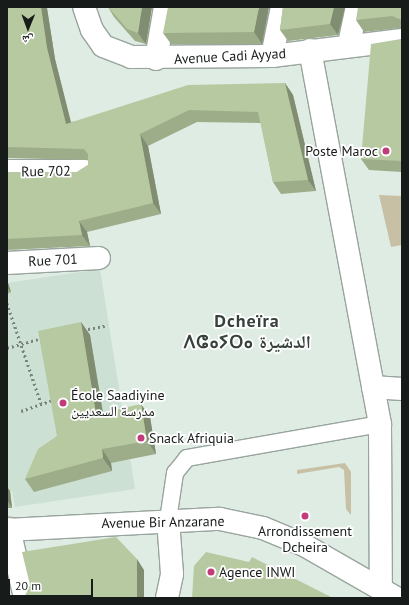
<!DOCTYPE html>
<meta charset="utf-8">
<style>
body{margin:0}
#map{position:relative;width:409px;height:605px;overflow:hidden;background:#dfece4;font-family:"PT Sans","Noto Naskh Arabic","Noto Sans Tifinagh",sans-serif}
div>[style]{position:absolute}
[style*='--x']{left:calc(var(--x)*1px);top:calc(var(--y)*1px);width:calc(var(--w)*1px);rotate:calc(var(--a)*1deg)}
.built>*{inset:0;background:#cce0d4}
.green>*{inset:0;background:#c8c0a4}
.path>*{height:2.5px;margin-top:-1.25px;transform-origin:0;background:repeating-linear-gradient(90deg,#7a837e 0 2px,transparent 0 5px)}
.roads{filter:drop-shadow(1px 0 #98a49d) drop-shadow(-1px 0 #98a49d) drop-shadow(0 1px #98a49d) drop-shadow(0 -1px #98a49d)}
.service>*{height:16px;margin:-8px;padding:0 8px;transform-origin:8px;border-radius:8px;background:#fff}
.minor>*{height:22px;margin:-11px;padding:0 11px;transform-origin:11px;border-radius:11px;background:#fff}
.tertiary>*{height:22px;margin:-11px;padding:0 11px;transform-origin:11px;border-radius:11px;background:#fff}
.wall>*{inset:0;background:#9dad8a}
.shaded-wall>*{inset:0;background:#808d70}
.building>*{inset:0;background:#b7c9a0}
.dots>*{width:11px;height:11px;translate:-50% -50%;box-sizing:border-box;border:2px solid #fff;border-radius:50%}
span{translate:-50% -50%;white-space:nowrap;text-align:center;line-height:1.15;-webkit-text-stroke:3.5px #fff;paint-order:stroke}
.street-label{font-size:14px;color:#171b19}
.poi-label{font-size:14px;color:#171b19}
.right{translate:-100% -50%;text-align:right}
.left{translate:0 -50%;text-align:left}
.district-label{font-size:18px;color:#37423c;font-weight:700;letter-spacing:1px}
.frame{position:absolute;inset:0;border:8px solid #171b19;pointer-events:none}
.north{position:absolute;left:8px;top:8px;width:40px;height:40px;-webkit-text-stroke:3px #fff;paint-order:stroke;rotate:181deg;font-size:11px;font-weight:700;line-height:16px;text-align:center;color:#171b19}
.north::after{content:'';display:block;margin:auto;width:14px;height:18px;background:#171b19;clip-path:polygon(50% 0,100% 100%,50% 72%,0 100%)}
.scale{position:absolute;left:8px;top:579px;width:85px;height:18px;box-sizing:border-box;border:2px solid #171b19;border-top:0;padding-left:5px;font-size:12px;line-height:14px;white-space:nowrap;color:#171b19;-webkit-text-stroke:3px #fff;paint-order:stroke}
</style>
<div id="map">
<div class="built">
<div style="clip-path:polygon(100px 269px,135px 489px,15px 507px,12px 491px,7px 492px,7px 283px)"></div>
</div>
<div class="green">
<div style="clip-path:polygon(379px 195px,402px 196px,402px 245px,391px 247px)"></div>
<div style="clip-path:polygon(345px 463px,351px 472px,351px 515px,346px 509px,344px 470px,339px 467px,297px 474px,297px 470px)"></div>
</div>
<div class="path">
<div style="--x:7;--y:303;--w:106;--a:71.2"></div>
<div style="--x:83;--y:330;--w:25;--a:-11"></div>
<div style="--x:7;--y:348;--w:35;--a:-16"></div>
<div style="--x:21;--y:411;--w:34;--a:-19"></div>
</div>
<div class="roads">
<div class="service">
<div style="--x:168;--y:520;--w:48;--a:-81.5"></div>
<div style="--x:175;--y:473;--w:19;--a:-51"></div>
<div style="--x:187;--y:458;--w:196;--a:-10"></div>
</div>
<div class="minor">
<div style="--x:84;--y:7;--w:24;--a:71"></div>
<div style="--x:92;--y:30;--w:19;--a:55"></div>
<div style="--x:103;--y:46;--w:30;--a:21"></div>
<div style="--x:131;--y:57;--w:141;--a:-0.4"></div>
<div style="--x:272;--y:56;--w:131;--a:-7"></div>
<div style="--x:349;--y:44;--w:38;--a:-78"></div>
<div style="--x:310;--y:50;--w:380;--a:79.4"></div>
<div style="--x:380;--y:424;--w:164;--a:89.7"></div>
<div style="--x:272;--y:56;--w:50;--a:-78.5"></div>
<div style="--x:156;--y:59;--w:53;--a:-80.2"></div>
<div style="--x:7;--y:171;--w:78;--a:0"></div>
<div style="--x:7;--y:263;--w:92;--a:-3.1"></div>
<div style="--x:373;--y:387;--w:29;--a:4"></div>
<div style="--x:9;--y:529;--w:71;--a:76.9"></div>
<div style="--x:167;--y:598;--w:25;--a:-78"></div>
<div style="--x:172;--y:574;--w:54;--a:-94.2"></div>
</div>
<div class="tertiary">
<div style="--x:7;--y:530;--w:213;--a:-3"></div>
<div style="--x:220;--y:519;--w:44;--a:11.8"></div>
<div style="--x:263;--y:528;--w:44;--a:22.5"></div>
<div style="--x:304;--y:545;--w:106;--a:29.9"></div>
</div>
</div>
<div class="wall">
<div style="clip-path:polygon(7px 7px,46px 7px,47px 8px,55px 59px,71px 122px,285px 83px,293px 95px,316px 191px,281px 194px,273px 182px,261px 123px,197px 122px,148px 146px,161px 214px,87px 232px,90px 246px,7px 250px,7px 172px,77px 172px,88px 165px,88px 160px,7px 158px)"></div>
<div style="clip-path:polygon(108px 7px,152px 7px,146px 44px,135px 41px,114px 17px)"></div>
<div style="clip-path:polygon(269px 7px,262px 44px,171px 44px,163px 33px)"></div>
<div style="clip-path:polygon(283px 7px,345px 7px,338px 35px,288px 41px,280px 30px)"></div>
<div style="clip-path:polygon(402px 7px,402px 28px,400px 28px,364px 32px,356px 20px)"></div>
<div style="clip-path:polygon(402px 37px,402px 172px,369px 170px,361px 159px,401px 39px)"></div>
<div style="clip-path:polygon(7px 281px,8px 283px,11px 292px,7px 294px)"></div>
<div style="clip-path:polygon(81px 322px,90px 335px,103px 412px,150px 417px,156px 454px,111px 463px,112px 471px,34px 492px,25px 479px,57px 436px)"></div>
<div style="clip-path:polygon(7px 487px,10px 491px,12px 508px,7px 508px)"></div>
</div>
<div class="shaded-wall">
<div style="clip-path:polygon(41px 7px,46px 7px,47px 8px,55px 59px,74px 135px,66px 124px,47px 48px)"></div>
<div style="clip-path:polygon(142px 7px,152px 7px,146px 44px,138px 33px)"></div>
<div style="clip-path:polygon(259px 7px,269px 7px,262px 44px,254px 32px)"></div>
<div style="clip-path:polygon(334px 7px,345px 7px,338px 35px,330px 24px)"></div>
<div style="clip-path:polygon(285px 83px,293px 95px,316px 191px,308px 180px)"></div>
<div style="clip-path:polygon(140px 134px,148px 146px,161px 214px,153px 203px)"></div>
<div style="clip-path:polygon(79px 221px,87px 232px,90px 246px,82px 235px)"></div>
<div style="clip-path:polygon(7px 281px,8px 283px,11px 292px,7px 287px)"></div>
<div style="clip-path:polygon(81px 322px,90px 335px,105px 427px,96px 414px)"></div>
<div style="clip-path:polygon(141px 404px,150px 417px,156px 454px,147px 441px)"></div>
<div style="clip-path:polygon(102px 449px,111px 463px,112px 471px,103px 458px)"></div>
<div style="clip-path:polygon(7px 487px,10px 491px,12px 508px,7px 500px)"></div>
<div style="clip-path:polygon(137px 559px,144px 570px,144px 598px,137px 598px)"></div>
</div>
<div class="building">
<div style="clip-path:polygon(7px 7px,41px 7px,47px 48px,66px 124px,188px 85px,285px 83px,308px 180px,273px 182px,258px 112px,189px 110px,140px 134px,153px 203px,79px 221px,82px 235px,7px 239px,7px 172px,77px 172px,88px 165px,88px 154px,84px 149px,7px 147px)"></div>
<div style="clip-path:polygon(108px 7px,142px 7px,138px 33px,127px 29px)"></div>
<div style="clip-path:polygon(168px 7px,259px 7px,254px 32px,163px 33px)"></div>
<div style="clip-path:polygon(283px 7px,334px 7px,330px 24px,280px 30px)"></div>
<div style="clip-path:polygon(358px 7px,402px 7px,402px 20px,392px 16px,356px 20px)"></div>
<div style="clip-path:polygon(402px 37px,402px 161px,361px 159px,371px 44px,401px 39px)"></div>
<div style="clip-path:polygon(81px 322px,96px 414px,141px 404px,147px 441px,102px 449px,103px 458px,25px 479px,38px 449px,57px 436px,38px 331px)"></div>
<div style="clip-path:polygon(116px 537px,137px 559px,137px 598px,24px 598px,30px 585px,22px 552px)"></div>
<div style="clip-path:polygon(206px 552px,249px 562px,252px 557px,333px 598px,192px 598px,194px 566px)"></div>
</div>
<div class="dots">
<div style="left:386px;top:151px;background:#c23c7c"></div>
<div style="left:63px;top:403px;background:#c23c7c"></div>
<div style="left:141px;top:438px;background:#c23c7c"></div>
<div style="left:305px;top:516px;background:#c23c7c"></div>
<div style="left:211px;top:572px;background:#c23c7c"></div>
</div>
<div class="street-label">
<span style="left:230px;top:56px;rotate:-3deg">Avenue Cadi Ayyad</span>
<span style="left:46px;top:171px;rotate:-1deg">Rue 702</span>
<span style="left:53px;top:260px;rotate:-3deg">Rue 701</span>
<span style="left:163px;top:522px;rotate:-1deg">Avenue Bir Anzarane</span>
</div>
<div class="poi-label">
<span class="right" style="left:378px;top:151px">Poste Maroc</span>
<span class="left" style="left:71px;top:403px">École Saadiyine<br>مدرسة السعديين</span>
<span class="left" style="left:149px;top:438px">Snack Afriquia</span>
<span style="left:305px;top:539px">Arrondissement<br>Dcheira</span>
<span class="left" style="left:219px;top:572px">Agence INWI</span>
</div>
<div class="district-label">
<span style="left:247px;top:332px">Dcheïra<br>ⴷⵛⴰⵢⵔⴰ الدشيرة</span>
</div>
<div class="frame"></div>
<div class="north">ش</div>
<div class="scale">20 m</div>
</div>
